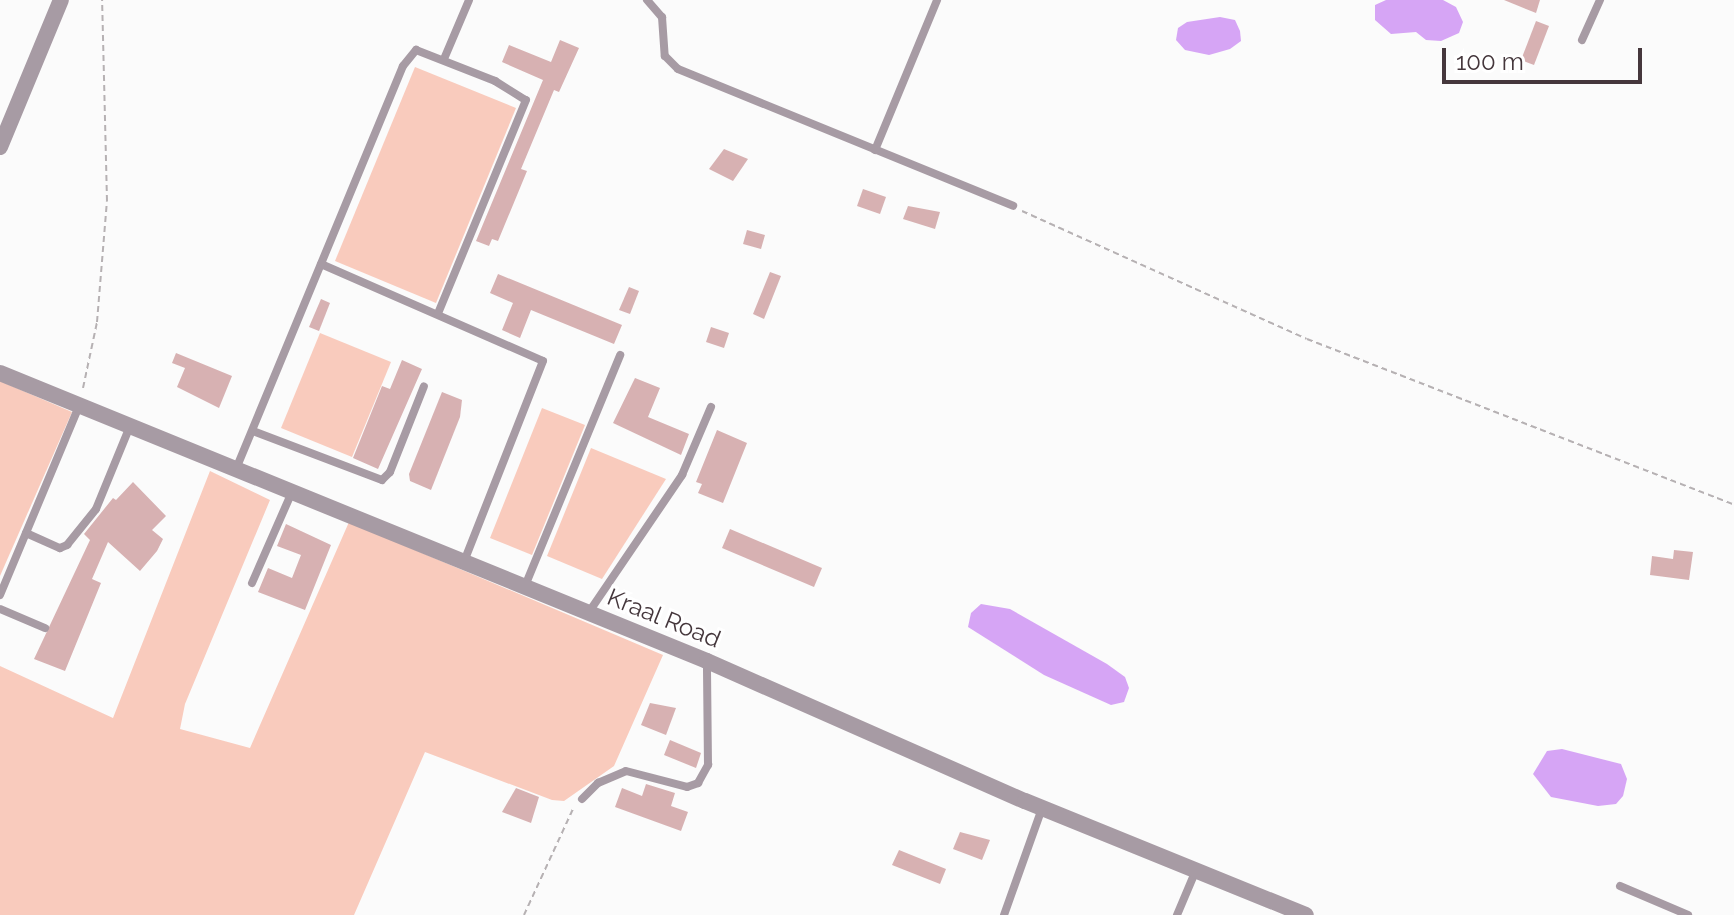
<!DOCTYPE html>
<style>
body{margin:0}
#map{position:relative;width:1734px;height:915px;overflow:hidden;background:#fbfbfb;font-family:Raleway,sans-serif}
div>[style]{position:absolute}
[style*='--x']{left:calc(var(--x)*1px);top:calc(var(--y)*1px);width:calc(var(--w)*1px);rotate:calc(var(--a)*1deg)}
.green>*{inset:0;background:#f9cbbd}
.water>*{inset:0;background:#d6a5f5}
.building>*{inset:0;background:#d7b1b2}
.path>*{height:2px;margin-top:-1px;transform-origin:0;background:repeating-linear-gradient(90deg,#b6b1b3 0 6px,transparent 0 10px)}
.service>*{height:8px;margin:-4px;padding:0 4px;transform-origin:4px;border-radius:4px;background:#a79ba4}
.minor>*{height:16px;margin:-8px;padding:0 8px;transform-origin:8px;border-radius:8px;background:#a79ba4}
span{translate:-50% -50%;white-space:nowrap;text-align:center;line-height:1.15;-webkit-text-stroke:6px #fff;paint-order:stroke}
.street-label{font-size:24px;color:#45373c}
.scale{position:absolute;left:1442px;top:48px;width:200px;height:36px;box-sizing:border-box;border:4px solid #45373c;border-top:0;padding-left:10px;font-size:24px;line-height:28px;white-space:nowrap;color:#45373c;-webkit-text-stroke:6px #fff;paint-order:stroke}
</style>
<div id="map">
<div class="green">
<div style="clip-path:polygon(415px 67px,516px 108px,436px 303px,335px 261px)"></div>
<div style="clip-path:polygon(320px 333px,391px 362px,352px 457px,281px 428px)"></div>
<div style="clip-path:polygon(0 381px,72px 412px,0 576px)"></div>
<div style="clip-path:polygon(542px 408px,585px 425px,532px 555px,490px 538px)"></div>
<div style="clip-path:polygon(591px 448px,666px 479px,602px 579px,547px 556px)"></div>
<div style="clip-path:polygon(210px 471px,270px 500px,185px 704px,180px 729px,250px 748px,349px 522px,663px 655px,614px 766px,564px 801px,552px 800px,425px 752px,354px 915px,0 915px,0 666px,113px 718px)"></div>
</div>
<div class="water">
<div style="clip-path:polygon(1386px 0,1443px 0,1456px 7px,1463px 22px,1459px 33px,1441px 41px,1426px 40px,1416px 32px,1391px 34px,1375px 20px,1375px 5px)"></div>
<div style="clip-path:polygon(1220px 17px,1235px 20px,1240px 31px,1241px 41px,1230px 49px,1209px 55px,1185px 50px,1176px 40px,1178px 28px,1187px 22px)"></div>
<div style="clip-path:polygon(981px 604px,1010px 609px,1107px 664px,1125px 677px,1129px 688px,1124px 702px,1111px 705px,1044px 675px,968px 627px,971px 613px)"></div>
<div style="clip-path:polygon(1562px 749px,1621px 764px,1627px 779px,1623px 796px,1616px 804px,1598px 806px,1551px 797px,1533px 774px,1547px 751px)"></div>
</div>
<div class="building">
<div style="clip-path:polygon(1504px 0,1540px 0,1536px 13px)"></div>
<div style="clip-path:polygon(1536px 21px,1549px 26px,1534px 65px,1521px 60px)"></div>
<div style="clip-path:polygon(560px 40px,579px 48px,559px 92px,554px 90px,521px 169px,527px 171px,520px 188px,498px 241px,492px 239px,489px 246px,476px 241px,543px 80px,502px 62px,509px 45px,551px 62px)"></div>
<div style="clip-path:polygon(724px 149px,748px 159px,733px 181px,709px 169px)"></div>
<div style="clip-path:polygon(863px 189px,886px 197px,880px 214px,857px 206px)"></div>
<div style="clip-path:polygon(908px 206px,940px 212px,935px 229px,903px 219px)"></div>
<div style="clip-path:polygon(747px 230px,765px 235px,761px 249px,743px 244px)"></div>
<div style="clip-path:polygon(770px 272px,781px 276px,764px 319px,753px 314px)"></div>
<div style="clip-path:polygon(498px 274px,622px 325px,614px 344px,531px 310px,520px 338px,502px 330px,513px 303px,490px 293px)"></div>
<div style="clip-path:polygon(629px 287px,639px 291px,630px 314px,619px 310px)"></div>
<div style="clip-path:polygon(321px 299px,330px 303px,319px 331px,309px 327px)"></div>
<div style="clip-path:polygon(711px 327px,729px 333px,724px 348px,706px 342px)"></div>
<div style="clip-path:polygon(176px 353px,232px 376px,219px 408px,177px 387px,185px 368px,172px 363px)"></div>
<div style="clip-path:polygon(402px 360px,422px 369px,378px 469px,353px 458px,382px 386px,390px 389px)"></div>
<div style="clip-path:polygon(635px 378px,660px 388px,648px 417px,689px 434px,681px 455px,613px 423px)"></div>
<div style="clip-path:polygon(442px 392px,462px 400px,460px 417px,431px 490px,410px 481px,409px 474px)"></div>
<div style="clip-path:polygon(717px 430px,747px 443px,723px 503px,698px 493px,702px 484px,696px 482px)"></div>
<div style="clip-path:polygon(133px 482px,166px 516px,152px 530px,163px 539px,157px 551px,140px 571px,108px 542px,92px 579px,101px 583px,65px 671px,34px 659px,90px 540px,84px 534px,113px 498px,116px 500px)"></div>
<div style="clip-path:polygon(286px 524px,331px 545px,305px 610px,258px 592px,268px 568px,292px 578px,301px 555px,277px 546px)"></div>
<div style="clip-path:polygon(730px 529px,822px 568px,814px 587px,722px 548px)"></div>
<div style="clip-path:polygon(1674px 550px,1693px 552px,1689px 580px,1650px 575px,1652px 556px,1673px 559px)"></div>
<div style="clip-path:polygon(650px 703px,676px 708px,666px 735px,641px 725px)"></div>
<div style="clip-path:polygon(670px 740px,701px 753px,696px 768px,664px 755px)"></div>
<div style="clip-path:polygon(646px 784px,675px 793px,671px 806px,688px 812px,681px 831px,615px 807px,622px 788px,642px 796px)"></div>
<div style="clip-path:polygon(516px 788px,539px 797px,531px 823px,502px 812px)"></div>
<div style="clip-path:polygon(960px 832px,990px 840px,982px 860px,953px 849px)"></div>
<div style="clip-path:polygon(899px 850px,946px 869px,940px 884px,892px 865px)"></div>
</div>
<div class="path">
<div style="--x:1022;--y:211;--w:312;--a:24.2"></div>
<div style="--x:1307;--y:339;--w:458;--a:21.2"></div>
<div style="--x:83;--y:388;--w:67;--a:-78"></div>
<div style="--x:97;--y:322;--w:121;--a:-85.3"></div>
<div style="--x:107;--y:201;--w:201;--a:-91.4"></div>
<div style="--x:524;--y:915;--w:117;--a:-65.2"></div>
</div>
<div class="service">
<div style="--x:647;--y:0;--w:23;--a:49"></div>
<div style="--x:662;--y:17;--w:39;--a:86"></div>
<div style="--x:665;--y:56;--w:18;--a:45"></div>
<div style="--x:678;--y:69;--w:362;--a:22.2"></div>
<div style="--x:1582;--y:40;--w:44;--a:-65.8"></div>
<div style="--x:444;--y:59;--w:64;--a:-67"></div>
<div style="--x:875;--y:150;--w:162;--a:-67.5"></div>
<div style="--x:321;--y:264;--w:242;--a:23.6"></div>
<div style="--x:543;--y:361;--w:216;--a:111.5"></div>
<div style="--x:253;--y:431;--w:138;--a:20.8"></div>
<div style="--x:382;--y:480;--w:11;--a:-45"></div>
<div style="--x:390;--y:472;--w:92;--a:-68.4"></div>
<div style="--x:236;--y:469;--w:436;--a:-67.5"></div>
<div style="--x:403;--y:66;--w:21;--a:-51"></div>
<div style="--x:416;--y:50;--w:85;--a:21.4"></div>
<div style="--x:495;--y:81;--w:36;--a:32"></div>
<div style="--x:526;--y:100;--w:231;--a:112.4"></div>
<div style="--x:26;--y:533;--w:37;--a:24"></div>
<div style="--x:60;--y:548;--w:8;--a:-23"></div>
<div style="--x:67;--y:545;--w:46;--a:-51.1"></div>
<div style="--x:96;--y:509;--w:90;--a:-67.7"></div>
<div style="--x:252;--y:583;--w:99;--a:-66.3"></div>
<div style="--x:525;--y:586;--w:250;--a:-67.6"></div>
<div style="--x:0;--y:595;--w:205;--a:-67.3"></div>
<div style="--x:0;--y:609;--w:49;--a:22.9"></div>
<div style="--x:589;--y:612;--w:166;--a:-55.8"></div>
<div style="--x:682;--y:475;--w:74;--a:-66.9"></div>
<div style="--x:582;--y:799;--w:23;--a:-45"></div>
<div style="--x:598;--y:783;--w:30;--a:-23"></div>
<div style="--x:626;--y:771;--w:63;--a:14.7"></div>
<div style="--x:687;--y:787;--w:12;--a:-20"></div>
<div style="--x:698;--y:783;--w:21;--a:-61"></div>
<div style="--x:708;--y:765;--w:103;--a:-90.6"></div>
<div style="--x:1620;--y:886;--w:74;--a:23.1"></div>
<div style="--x:1004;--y:915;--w:114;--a:-70.4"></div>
<div style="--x:1177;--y:915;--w:49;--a:-67.1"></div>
</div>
<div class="minor">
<div style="--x:0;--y:147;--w:159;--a:-67.5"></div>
<div style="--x:0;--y:373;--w:763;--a:22.16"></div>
<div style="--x:707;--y:661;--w:347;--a:23.8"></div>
<div style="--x:1025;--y:801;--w:303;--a:22.1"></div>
</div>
<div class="street-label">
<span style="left:664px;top:618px;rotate:22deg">Kraal Road</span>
</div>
<div class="scale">100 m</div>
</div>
